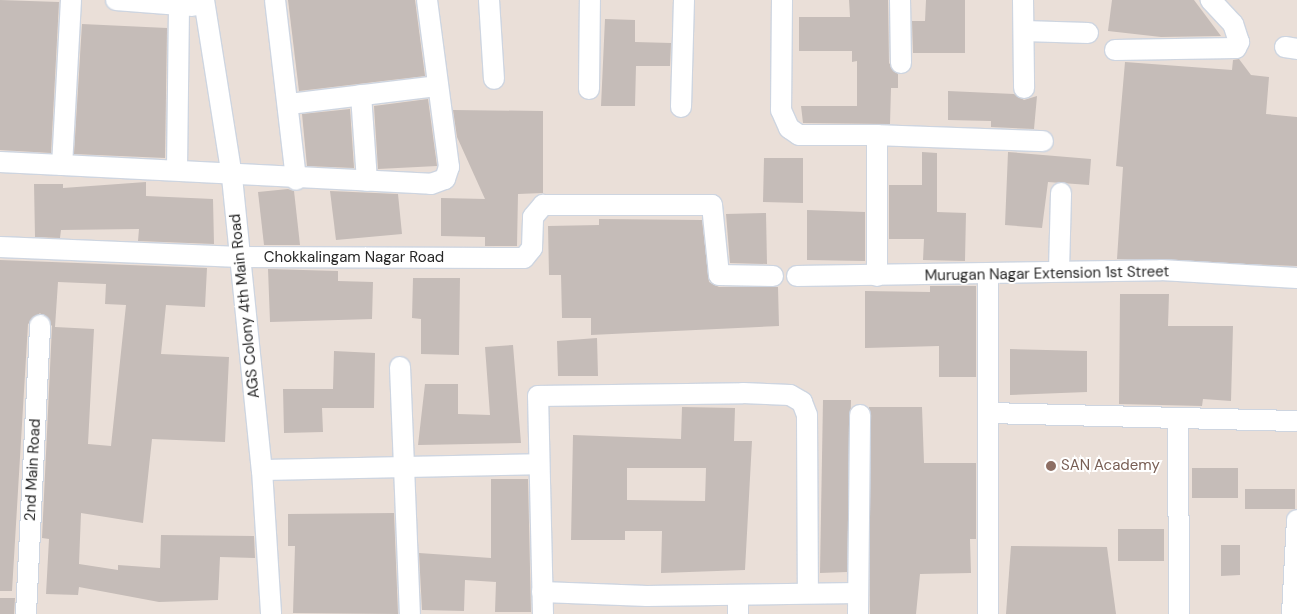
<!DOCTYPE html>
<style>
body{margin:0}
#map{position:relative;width:1297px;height:614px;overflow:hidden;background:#eadfd8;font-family:"DM Sans",sans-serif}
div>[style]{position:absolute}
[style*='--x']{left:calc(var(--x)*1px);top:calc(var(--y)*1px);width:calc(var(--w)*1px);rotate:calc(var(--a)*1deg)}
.building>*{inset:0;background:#c5bcb8}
.roads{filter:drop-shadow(1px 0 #ced5e0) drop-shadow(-1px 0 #ced5e0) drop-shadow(0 1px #ced5e0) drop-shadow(0 -1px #ced5e0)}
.street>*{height:20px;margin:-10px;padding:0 10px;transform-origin:10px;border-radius:10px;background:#fff}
.dots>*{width:14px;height:14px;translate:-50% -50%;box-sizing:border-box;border:2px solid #fff;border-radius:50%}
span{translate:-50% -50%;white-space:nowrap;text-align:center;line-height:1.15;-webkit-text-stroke:4px #fff;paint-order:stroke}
.street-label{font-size:15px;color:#272727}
.education-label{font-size:15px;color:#785e54}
.left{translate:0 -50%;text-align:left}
</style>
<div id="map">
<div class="building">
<div style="clip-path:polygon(0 0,59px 2px,51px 153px,0 150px)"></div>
<div style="clip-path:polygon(288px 0,415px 0,425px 76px,299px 91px)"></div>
<div style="clip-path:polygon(849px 0,888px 0,889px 63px,898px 74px,898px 88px,891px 88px,890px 124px,803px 123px,801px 106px,857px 106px,857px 61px,852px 62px,852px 51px,799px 51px,799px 17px,850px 17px)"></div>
<div style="clip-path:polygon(926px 0,965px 0,965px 53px,913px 53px,912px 21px,925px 21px)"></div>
<div style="clip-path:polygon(1112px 0,1194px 0,1221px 36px,1161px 37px,1108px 31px)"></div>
<div style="clip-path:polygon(605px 19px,635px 20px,635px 42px,671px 43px,670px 66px,636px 66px,635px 106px,601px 106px)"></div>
<div style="clip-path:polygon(82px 24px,167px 28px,165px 158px,74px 154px)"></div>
<div style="clip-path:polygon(1239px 59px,1251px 75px,1269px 77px,1266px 114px,1297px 117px,1297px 266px,1117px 259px,1123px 167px,1116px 166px,1125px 62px,1232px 70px,1233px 60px)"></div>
<div style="clip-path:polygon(948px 91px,1014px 94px,1024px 100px,1037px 96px,1034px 129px,991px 127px,991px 121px,948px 120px)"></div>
<div style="clip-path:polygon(428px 99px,437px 166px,378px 169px,374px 106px)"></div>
<div style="clip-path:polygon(350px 109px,354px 168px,307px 166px,302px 114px)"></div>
<div style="clip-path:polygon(453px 110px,543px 111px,543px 193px,518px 194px,517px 246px,485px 246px,485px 237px,441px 236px,441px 198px,485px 199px,457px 137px)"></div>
<div style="clip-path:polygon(922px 152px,937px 153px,937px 212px,966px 213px,965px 261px,923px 260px,924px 239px,889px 239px,889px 185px,922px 185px)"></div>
<div style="clip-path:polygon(1008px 152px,1091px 159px,1089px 185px,1048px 182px,1042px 228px,1005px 225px)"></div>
<div style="clip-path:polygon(764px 158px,803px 158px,803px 203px,763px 202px)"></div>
<div style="clip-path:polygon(146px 182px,146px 196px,213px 199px,214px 244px,138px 241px,139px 229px,61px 230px,60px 238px,35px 237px,34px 184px,63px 184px,63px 188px)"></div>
<div style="clip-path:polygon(288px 189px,294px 191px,300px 245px,264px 245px,258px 192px)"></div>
<div style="clip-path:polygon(330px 191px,398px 194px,402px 234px,336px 240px)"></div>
<div style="clip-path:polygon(807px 210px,865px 212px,865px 261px,807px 260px)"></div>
<div style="clip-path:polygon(766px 213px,767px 264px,730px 263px,726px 214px)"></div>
<div style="clip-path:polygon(599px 219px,702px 220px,709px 282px,719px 287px,778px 287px,779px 326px,591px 335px,591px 318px,562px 318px,561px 275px,549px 275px,548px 226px,599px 225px)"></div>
<div style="clip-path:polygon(evenodd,0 260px,207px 268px,205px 307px,166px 305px,161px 354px,229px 357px,225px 442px,152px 439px,143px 523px,81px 513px,79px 564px,118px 570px,118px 565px,160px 568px,161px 535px,254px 536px,255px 558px,220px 557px,218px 600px,159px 602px,79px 587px,78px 595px,46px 594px,49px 539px,42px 538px,52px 326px,40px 313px,28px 324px,12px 591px,0 591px,0 260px,58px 282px,106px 284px,105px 304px,126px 305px,111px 446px,88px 444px,94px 329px,55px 327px,58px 282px)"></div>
<div style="clip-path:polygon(268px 269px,338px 271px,338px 281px,373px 282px,372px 319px,270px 322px)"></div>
<div style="clip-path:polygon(413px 278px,460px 278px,459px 355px,421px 354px,421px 319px,412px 318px)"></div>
<div style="clip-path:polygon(930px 286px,976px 286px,976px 377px,939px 377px,939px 346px,865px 348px,865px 291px,930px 292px)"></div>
<div style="clip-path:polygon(1120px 294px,1169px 294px,1168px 326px,1233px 326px,1231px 401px,1203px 399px,1202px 406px,1119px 404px)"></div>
<div style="clip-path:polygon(597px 338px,598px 376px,558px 376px,557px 341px)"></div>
<div style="clip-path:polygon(513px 345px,521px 443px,418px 445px,425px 384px,458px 384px,458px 414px,490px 415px,485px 347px)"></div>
<div style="clip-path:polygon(1010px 349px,1087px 351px,1087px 392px,1010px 395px)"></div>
<div style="clip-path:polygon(334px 351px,375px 353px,374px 408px,322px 408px,323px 432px,284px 433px,283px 389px,333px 389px)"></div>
<div style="clip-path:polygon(823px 400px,851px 400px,847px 572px,820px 573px)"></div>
<div style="clip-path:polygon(evenodd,682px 407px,735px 408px,734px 441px,752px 441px,745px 570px,661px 573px,662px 531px,625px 531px,625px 540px,571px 540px,573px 435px,681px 439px,682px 407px,627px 468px,706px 468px,705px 501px,627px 500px,627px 468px)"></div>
<div style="clip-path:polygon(869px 407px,922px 407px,924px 463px,976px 463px,976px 539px,970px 539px,971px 573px,920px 574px,916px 614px,870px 614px)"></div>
<div style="clip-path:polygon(1192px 468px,1238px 468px,1238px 498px,1192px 498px)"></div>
<div style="clip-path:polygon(491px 479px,528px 479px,531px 612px,495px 612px,496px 582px,465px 580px,464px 611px,422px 610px,419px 553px,491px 558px)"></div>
<div style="clip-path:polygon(1245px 489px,1295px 489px,1295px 509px,1245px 509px)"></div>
<div style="clip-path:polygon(394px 513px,398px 614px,293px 613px,295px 546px,288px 546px,288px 514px)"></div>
<div style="clip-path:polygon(1118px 529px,1164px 529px,1164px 561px,1118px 561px)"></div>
<div style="clip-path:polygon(1221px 545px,1240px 545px,1240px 575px,1221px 576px)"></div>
<div style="clip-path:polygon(1011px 546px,1107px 547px,1116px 614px,1006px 614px)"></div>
<div style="clip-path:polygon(0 598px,15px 598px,14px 614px,0 614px)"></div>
</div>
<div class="roads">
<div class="street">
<div style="--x:71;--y:0;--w:165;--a:93.1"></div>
<div style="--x:62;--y:165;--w:369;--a:2.9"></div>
<div style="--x:431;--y:184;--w:15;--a:-20"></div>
<div style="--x:445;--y:179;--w:13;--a:-72"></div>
<div style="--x:449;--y:167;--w:168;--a:-97.5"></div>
<div style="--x:116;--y:0;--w:77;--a:4.5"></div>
<div style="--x:204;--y:0;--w:179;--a:81"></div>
<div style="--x:232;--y:177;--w:295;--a:84.2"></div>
<div style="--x:262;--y:470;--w:144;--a:86.4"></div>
<div style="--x:275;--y:0;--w:181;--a:83.3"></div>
<div style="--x:489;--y:0;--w:79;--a:86.4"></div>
<div style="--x:782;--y:0;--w:110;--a:90.5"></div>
<div style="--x:781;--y:110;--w:20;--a:66"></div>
<div style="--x:789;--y:128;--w:12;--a:35"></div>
<div style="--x:799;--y:135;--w:78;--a:0"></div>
<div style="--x:877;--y:135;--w:141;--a:90"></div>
<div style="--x:900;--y:0;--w:63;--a:89.1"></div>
<div style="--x:1023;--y:0;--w:88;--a:89.3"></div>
<div style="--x:1024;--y:31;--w:64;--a:1.8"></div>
<div style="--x:1285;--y:47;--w:12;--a:9"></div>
<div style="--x:1115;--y:50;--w:121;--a:-0.9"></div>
<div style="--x:1236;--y:48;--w:7;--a:-63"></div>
<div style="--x:1239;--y:42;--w:19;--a:-108"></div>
<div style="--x:1233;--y:24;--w:33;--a:-133"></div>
<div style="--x:589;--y:89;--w:89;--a:-89.4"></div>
<div style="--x:361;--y:95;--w:86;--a:86"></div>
<div style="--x:289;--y:104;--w:149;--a:-6.9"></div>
<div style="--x:681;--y:107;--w:107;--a:-88.4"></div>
<div style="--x:877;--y:135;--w:166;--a:2.1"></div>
<div style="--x:0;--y:162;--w:62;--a:2.8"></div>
<div style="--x:177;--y:170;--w:164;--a:-89.3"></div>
<div style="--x:0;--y:247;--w:240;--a:2.4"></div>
<div style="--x:240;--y:257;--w:284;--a:0.2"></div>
<div style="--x:524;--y:258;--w:13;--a:-51"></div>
<div style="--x:532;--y:248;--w:31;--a:-88"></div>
<div style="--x:533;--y:217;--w:16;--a:-50"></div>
<div style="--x:543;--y:205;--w:169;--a:0"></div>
<div style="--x:712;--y:205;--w:70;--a:84.3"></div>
<div style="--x:719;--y:275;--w:54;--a:1.1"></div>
<div style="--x:1059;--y:271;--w:78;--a:-88.5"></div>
<div style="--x:988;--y:275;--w:339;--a:90"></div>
<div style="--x:797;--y:276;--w:364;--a:-0.9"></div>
<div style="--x:1161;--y:270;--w:136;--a:3.4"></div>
<div style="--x:400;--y:367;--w:247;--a:87.7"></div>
<div style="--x:989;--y:413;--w:308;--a:1.5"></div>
<div style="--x:1178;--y:419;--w:195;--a:89.7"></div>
<div style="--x:262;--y:470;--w:276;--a:-1.2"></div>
<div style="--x:542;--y:592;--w:105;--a:2.2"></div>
<div style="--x:647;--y:596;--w:211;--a:-0.8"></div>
<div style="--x:26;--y:614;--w:289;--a:-87.2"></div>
<div style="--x:543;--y:614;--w:218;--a:-91.3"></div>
<div style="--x:538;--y:396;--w:205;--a:-0.8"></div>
<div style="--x:743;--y:393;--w:47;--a:2.4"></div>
<div style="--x:790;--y:395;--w:14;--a:30"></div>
<div style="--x:802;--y:402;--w:14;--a:69"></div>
<div style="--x:807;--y:415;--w:178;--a:89.7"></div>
<div style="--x:738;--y:614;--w:18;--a:-90"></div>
<div style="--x:858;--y:614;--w:199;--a:-89.4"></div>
<div style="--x:1292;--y:614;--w:94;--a:-87"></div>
</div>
</div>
<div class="dots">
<div style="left:1051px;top:466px;background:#8d6e63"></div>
</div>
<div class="street-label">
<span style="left:354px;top:258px">Chokkalingam Nagar Road</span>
<span style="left:1047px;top:274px;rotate:-1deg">Murugan Nagar Extension 1st Street</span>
<span style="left:245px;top:306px;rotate:-96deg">AGS Colony 4th Main Road</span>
<span style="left:33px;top:470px;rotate:-87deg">2nd Main Road</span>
</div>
<div class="education-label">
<span class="left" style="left:1061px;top:466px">SAN Academy</span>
</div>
</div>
